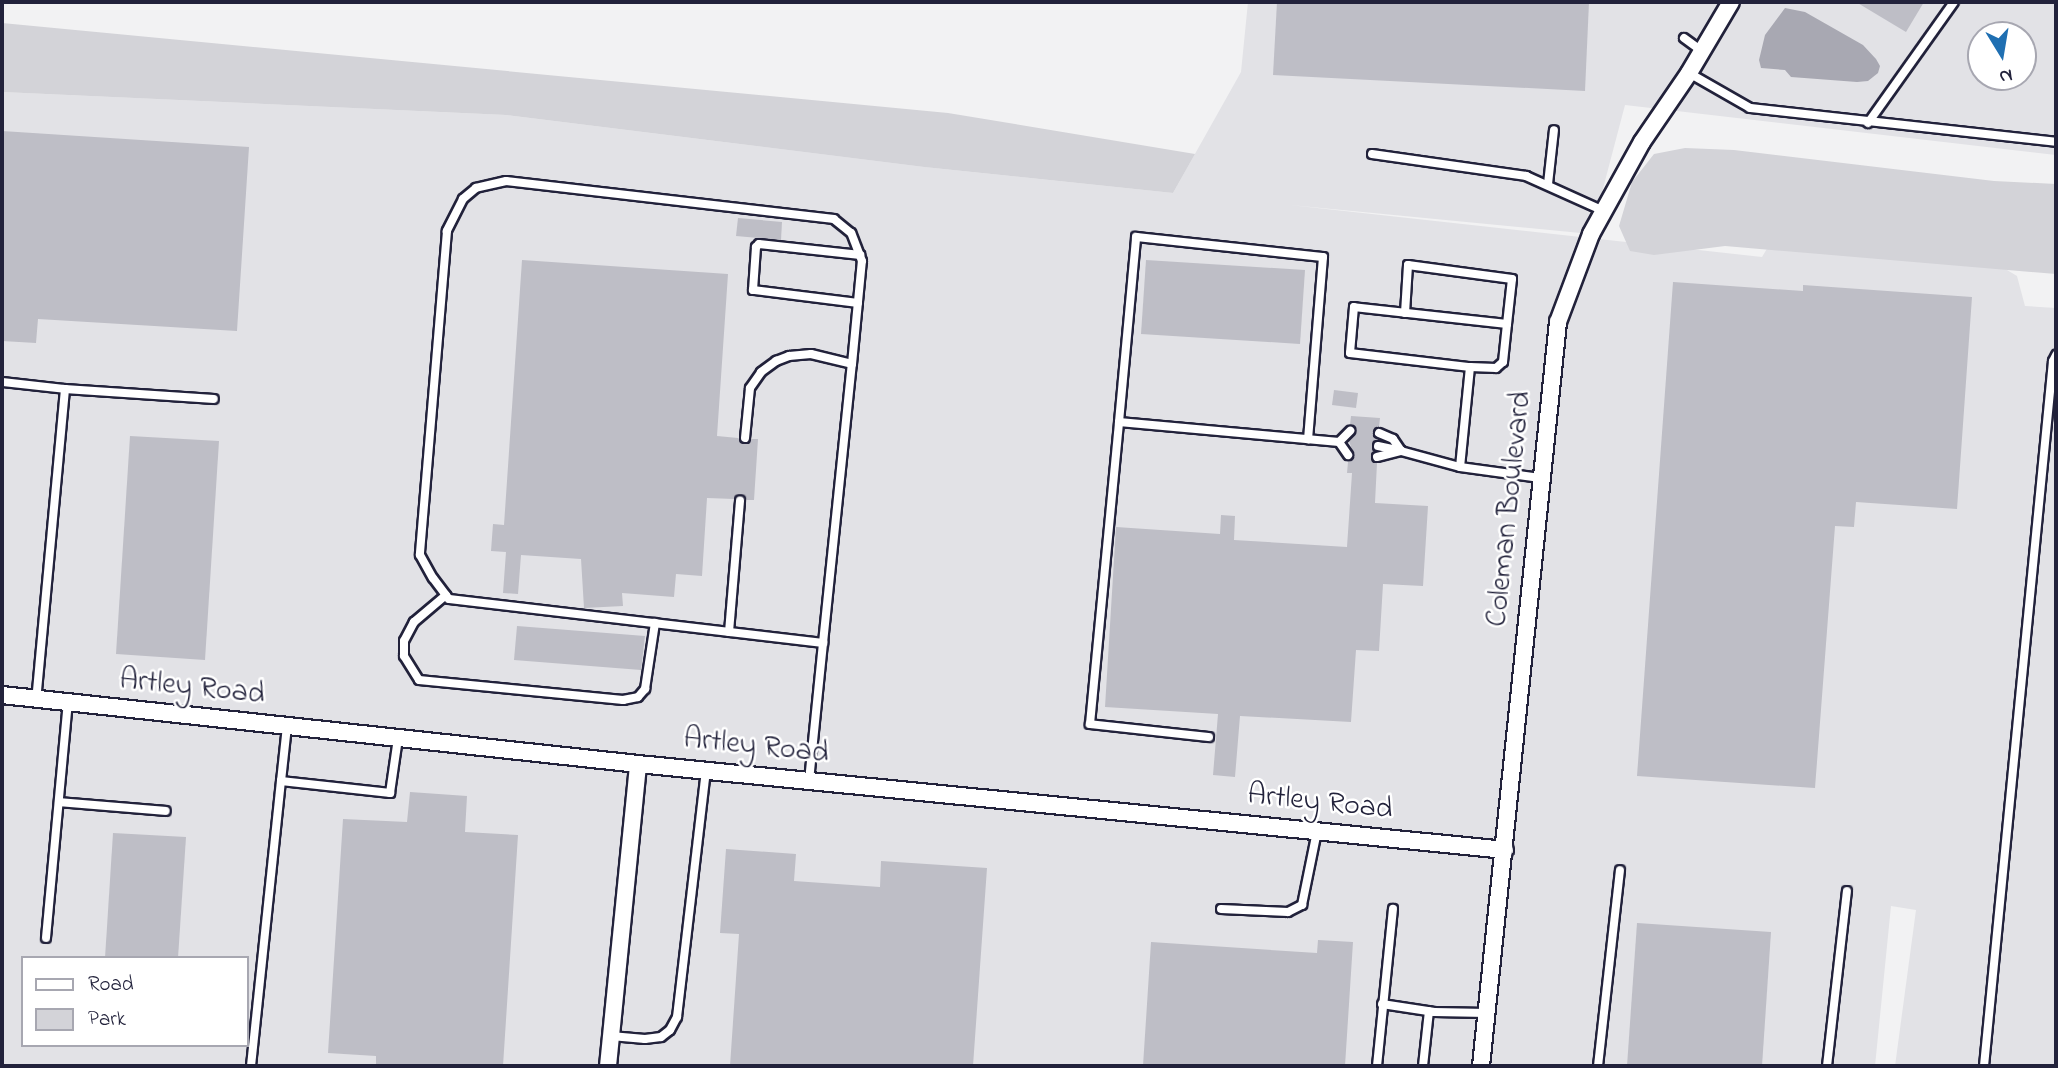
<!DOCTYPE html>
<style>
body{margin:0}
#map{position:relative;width:2058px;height:1068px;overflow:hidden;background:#f2f2f3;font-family:"Indie Flower",sans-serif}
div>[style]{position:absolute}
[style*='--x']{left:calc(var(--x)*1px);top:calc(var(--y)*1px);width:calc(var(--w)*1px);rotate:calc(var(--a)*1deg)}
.built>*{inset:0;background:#e2e2e6}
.green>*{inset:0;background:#d3d3d8}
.water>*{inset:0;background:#a8a8b2}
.building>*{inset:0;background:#bebec6}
.roads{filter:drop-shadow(2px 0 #22223b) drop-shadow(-2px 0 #22223b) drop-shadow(0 2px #22223b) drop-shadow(0 -2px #22223b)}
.service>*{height:8px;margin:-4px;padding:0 4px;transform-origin:4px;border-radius:4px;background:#fff}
.minor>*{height:16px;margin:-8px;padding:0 8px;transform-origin:8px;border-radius:8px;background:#fff}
span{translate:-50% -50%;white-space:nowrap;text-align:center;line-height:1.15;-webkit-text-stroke:5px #fff;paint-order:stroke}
.street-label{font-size:30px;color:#22223b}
.frame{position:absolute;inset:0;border:4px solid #22223b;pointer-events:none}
.legend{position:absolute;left:21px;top:956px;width:228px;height:91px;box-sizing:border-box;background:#fff;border:2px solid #a7a7b1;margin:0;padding:9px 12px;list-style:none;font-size:21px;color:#22223b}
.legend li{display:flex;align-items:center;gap:14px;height:35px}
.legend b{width:35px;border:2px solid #a7a7b1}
.north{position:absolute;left:1967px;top:21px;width:70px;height:70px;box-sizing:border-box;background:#fff;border:2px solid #a7a7b1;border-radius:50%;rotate:169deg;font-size:19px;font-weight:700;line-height:28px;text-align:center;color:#22223b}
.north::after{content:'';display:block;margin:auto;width:24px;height:32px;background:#1f6fb2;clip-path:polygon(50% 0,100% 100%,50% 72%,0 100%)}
</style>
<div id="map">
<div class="built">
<div style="clip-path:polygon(evenodd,1248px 2px,2056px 2px,2056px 155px,1625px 105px,1591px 234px,1290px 205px,1762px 257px,1771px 242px,1987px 258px,2017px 276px,2025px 306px,2056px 308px,2056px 1066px,1895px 1066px,1916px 910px,1891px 906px,1875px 1066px,2px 1066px,2px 92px,506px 115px,924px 167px,1173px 193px,1241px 72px,1248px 2px,1981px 35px,2023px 35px,2023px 77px,1981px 77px,1981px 35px,1248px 2px,23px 958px,247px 958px,247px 1045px,23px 1045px,23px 958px)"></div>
</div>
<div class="green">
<div style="clip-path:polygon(2px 23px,948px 113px,1195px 154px,1173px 193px,924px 167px,506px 115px,2px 92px)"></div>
<div style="clip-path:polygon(1685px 148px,1734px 150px,1994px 181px,2056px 184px,2056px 274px,1725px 246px,1654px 255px,1630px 251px,1619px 226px,1632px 182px,1654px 154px)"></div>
</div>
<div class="water">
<div style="clip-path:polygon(1785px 8px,1805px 12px,1863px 45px,1876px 59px,1880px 66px,1878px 73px,1868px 81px,1857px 82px,1791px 77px,1785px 70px,1761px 68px,1759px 60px,1765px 35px)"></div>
</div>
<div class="building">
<div style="clip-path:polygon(1277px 2px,1589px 2px,1585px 91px,1273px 75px)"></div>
<div style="clip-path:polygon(1856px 2px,1924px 2px,1906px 32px)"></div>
<div style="clip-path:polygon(2px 131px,249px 147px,237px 331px,38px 319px,36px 343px,2px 341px)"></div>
<div style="clip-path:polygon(738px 218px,782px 222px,781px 240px,736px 236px)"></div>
<div style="clip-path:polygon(522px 260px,728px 274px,717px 436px,738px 438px,745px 444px,752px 439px,758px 439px,754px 500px,747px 500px,740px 494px,734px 499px,707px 498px,702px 576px,676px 574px,674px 597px,622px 593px,623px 606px,584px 608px,581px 559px,521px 555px,518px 594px,503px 593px,506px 552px,491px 551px,493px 524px,504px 525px)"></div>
<div style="clip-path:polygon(1146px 260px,1305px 270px,1300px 344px,1141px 334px)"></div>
<div style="clip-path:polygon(1673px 282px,1803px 291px,1803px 285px,1972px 297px,1957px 509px,1856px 502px,1854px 527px,1835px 526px,1815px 788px,1637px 776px)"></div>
<div style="clip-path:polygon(1334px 390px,1358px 393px,1356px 408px,1332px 405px)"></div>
<div style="clip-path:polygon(1351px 416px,1380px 418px,1379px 427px,1373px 431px,1378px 440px,1372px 444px,1374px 451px,1371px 456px,1377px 463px,1375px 503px,1428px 506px,1423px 586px,1383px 584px,1379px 651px,1356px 650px,1351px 722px,1240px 716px,1235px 777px,1213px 775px,1218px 714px,1105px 707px,1116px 527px,1220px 534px,1221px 515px,1235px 516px,1234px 540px,1347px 547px,1352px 473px,1347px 473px,1348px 462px,1354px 455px,1349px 441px,1356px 432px,1350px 425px)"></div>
<div style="clip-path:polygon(130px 436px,219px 441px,205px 660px,116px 654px)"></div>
<div style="clip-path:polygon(517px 626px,645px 636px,641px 670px,514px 660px)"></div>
<div style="clip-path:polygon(410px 792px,467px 796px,465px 832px,518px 835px,503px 1066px,376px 1066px,376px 1056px,328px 1053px,343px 819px,407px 822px)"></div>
<div style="clip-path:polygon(113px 833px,186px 837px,178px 958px,105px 958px)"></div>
<div style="clip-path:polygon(726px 849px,796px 854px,794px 881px,880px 887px,881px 861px,987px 868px,973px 1066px,730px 1066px,739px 934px,720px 933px)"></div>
<div style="clip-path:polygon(1637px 923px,1771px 932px,1762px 1066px,1627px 1066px)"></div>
<div style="clip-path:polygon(1318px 940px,1353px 942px,1345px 1066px,1143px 1066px,1151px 942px,1317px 953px)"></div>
</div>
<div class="roads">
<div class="service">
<div style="--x:1684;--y:38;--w:22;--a:36"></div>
<div style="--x:1689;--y:73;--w:70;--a:29.8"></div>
<div style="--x:1750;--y:108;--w:308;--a:6.3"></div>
<div style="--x:1868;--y:123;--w:148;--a:-54.6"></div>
<div style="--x:1372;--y:154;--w:156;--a:8.1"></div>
<div style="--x:1526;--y:176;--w:85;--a:24.2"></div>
<div style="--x:1548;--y:184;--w:54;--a:-83.7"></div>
<div style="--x:858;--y:303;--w:106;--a:-172.9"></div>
<div style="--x:753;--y:290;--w:43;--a:-86"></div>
<div style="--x:756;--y:247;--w:4;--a:-45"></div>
<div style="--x:759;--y:244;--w:102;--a:6.2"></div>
<div style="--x:1405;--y:313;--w:48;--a:-86.4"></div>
<div style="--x:1408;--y:265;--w:105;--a:7.7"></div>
<div style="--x:1512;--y:279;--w:45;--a:96.3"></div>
<div style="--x:1470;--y:367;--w:26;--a:2"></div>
<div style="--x:1496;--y:368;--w:9;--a:-41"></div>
<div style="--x:1503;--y:362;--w:38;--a:-84"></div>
<div style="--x:1507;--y:324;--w:154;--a:-173.7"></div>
<div style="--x:1354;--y:307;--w:46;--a:95"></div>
<div style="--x:1350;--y:353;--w:121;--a:6.7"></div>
<div style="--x:1470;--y:367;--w:100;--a:95.7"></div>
<div style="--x:1460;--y:467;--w:81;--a:7.8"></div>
<div style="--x:2;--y:382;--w:63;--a:6.3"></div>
<div style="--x:65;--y:389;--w:311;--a:95.3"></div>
<div style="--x:65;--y:389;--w:149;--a:3.8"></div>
<div style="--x:1119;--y:422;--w:186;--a:-84.7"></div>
<div style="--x:1136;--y:237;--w:188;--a:6.1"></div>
<div style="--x:1323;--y:257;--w:183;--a:94.7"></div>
<div style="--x:1379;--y:433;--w:15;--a:23"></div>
<div style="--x:1393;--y:439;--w:14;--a:56"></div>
<div style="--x:745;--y:438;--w:50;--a:-84.3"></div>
<div style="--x:750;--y:388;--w:19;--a:-55"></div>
<div style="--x:761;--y:372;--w:19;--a:-36"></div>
<div style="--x:776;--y:361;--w:14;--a:-21"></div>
<div style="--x:789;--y:356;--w:22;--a:-5"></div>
<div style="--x:811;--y:354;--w:42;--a:13.7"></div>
<div style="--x:1339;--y:442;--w:16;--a:-45"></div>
<div style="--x:1378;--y:446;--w:24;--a:12"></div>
<div style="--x:1377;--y:457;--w:25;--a:-14"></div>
<div style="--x:1401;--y:451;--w:61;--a:15.2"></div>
<div style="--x:446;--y:595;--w:42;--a:139.8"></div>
<div style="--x:414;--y:622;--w:21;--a:118"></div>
<div style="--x:404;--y:641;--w:15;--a:90"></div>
<div style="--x:404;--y:656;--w:28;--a:58"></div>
<div style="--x:419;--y:680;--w:205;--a:5.6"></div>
<div style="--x:623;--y:700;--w:15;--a:-11"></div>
<div style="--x:638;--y:697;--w:11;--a:-49"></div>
<div style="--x:645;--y:689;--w:67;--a:-81.4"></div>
<div style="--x:729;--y:632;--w:132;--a:-85.2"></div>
<div style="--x:287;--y:726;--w:55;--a:96.2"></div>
<div style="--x:281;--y:781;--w:110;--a:6.3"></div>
<div style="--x:390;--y:793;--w:56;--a:-81.7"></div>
<div style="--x:1209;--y:737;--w:120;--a:-173.8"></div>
<div style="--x:1090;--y:724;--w:303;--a:-84.5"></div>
<div style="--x:1119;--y:422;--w:221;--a:5.2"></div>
<div style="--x:1339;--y:442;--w:16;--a:55"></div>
<div style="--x:809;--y:781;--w:139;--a:-84.2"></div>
<div style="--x:823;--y:643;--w:281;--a:-84.1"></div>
<div style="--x:852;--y:364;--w:103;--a:-84.5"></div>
<div style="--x:862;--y:261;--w:30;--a:-111"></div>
<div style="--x:851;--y:233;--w:22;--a:-141"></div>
<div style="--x:834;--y:219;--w:330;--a:-173.4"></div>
<div style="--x:506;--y:181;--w:31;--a:167"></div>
<div style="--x:476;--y:188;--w:17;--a:140"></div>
<div style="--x:463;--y:199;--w:36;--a:117"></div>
<div style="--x:447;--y:231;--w:325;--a:94.8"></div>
<div style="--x:420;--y:555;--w:26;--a:61"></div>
<div style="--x:433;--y:578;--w:26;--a:53"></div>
<div style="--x:449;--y:599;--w:377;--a:6.7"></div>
<div style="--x:59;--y:802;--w:107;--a:4.8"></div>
<div style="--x:1221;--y:909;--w:67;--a:2.6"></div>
<div style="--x:1288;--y:912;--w:16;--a:-27"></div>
<div style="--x:1302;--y:905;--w:76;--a:-78.5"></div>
<div style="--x:46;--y:938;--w:236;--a:-84.7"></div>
<div style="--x:1382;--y:1004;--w:53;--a:8.7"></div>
<div style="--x:1434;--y:1012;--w:53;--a:1.1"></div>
<div style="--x:611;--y:1036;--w:34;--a:5"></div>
<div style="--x:645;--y:1039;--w:16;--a:-7"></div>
<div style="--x:661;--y:1037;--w:11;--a:-38"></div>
<div style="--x:670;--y:1030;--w:15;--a:-62"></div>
<div style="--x:677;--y:1017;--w:249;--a:-83.3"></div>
<div style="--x:251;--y:1066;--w:287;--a:-84"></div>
<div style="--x:1377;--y:1066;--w:158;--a:-84.2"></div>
<div style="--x:1423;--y:1066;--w:55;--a:-83.8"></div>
<div style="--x:1598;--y:1066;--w:197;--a:-83.6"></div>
<div style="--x:1827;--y:1066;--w:176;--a:-83.5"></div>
<div style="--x:1984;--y:1066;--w:708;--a:-84.41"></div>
<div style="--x:2053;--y:361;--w:7;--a:-63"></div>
</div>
<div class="minor">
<div style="--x:2;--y:695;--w:640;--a:6.19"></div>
<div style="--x:638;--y:764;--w:871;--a:5.66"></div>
<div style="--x:608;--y:1066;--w:303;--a:-84.3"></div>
<div style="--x:1481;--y:1066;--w:748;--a:-84.09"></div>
<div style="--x:1558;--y:322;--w:94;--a:-69.4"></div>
<div style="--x:1591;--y:234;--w:105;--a:-61"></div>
<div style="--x:1642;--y:142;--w:83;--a:-55.7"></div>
<div style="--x:1689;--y:73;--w:82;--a:-59.4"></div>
</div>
</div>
<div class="street-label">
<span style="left:1510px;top:509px;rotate:-84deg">Coleman Boulevard</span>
<span style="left:192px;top:688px;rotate:6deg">Artley Road</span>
<span style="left:756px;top:747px;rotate:6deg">Artley Road</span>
<span style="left:1320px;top:803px;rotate:6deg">Artley Road</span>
</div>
<div class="frame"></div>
<ul class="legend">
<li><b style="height:9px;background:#fff"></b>Road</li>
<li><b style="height:19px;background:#d3d3d8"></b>Park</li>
</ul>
<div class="north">N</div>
</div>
